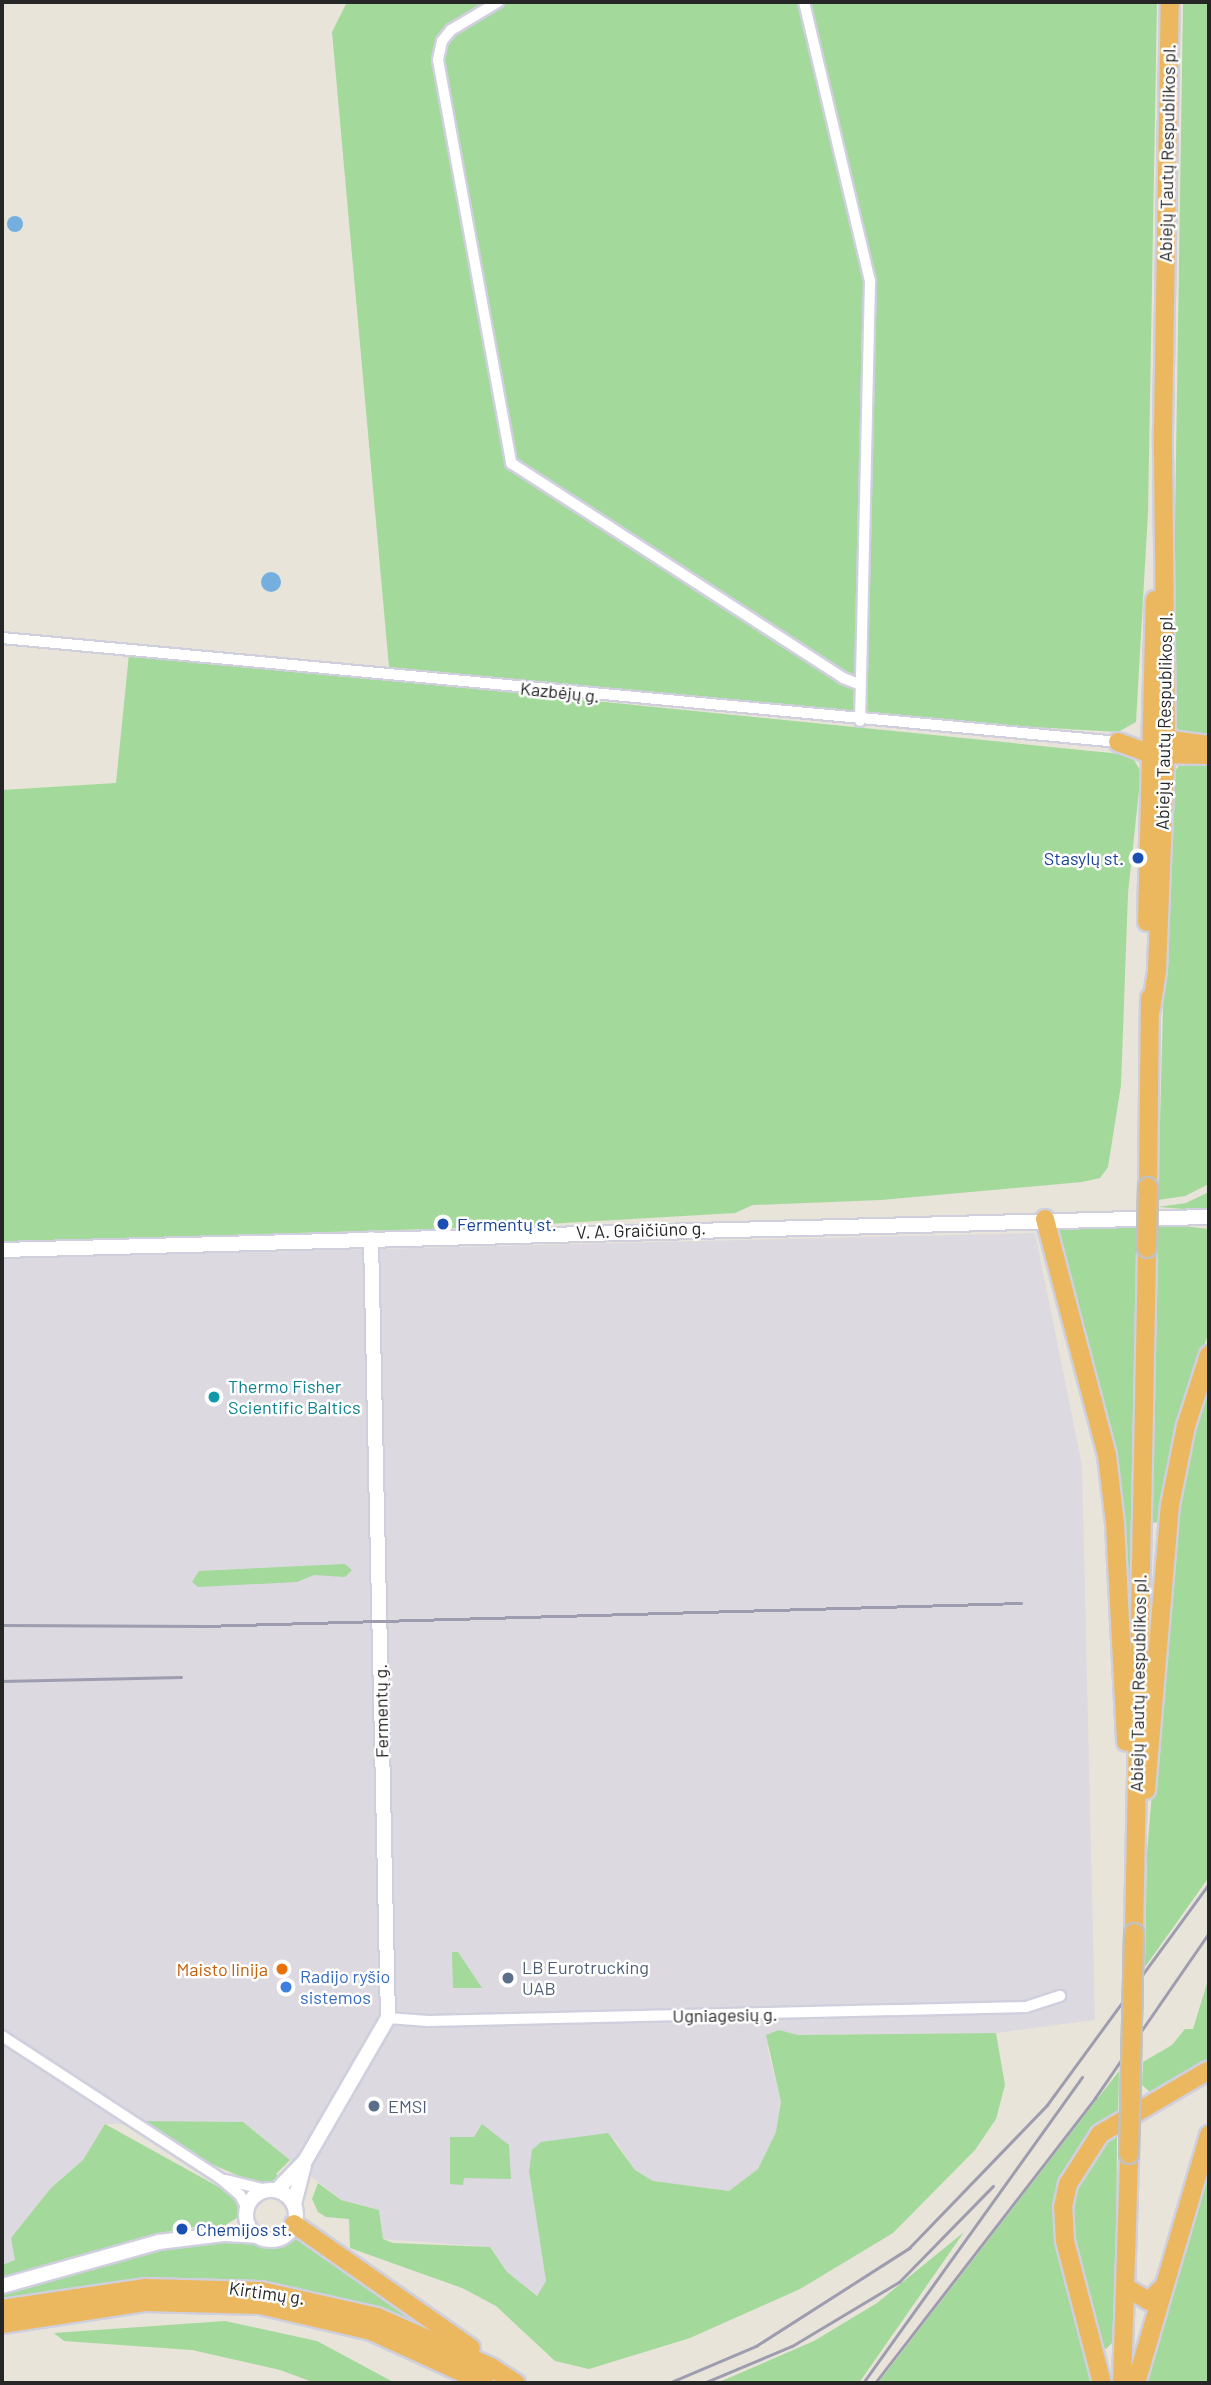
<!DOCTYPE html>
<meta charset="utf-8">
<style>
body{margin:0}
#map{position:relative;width:1211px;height:2385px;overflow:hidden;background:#e8e4d9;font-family:Barlow,sans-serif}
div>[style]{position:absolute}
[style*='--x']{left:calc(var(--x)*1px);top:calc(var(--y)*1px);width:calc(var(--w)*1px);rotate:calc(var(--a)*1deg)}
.industrial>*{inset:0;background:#ddd9e0}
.green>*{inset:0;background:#a3d99a}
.water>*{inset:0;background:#75afe0}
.round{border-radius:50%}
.roads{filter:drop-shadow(2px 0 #cfcfde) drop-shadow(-2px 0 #cfcfde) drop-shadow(0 2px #cfcfde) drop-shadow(0 -2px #cfcfde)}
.street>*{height:10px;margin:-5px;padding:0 5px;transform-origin:5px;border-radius:5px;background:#fff}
.secondary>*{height:14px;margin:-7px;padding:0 7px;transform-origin:7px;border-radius:7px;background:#fff}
.secondary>.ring{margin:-7px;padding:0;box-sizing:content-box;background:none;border:14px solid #fff;border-radius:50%}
.highway>*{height:18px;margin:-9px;padding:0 9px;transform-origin:9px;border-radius:9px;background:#ecb85f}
.rail>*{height:2.5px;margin:-1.25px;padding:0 1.25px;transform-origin:1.25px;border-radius:1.25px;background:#9e9daf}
.bridges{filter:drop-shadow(2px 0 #c2c2c2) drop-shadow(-2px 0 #c2c2c2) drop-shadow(0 2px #c2c2c2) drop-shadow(0 -2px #c2c2c2)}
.highway-bridge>*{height:18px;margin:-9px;padding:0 9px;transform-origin:9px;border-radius:9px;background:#ecb85f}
.dots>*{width:19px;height:19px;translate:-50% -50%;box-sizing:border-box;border:4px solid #fff;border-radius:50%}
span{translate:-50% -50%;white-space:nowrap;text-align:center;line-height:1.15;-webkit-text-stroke:5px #fff;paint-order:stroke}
.street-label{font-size:18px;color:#262626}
.transit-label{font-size:18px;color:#164399}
.right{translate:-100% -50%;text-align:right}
.left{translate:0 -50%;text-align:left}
.culture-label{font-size:18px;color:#0d838f}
.service-label{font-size:18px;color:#4e5e75}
.food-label{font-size:18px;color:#c56008}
.shop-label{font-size:18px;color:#366cbe}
.frame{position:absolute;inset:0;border:4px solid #262626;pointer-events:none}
</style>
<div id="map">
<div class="industrial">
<div style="clip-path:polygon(1035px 1233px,1082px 1465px,1095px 2020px,996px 2033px,798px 2035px,779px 2030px,767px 2047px,781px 2102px,776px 2132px,758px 2169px,729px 2191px,653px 2181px,635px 2170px,615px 2140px,529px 2171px,546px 2281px,537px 2296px,507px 2272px,490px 2247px,383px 2239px,379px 2210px,341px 2200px,243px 2122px,105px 2124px,83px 2160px,51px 2188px,15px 2260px,2px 2265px,2px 1258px)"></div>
</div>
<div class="green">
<div style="clip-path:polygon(347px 2px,1157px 2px,1148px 512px,1136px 722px,1118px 732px,962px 723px,389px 667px,332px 32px)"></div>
<div style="clip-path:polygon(1183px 2px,1209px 2px,1209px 737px,1181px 734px,1172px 720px)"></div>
<div style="clip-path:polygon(129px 654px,1131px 755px,1141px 772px,1128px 893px,1121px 1085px,1108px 1167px,1100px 1178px,1082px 1182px,881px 1200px,753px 1205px,735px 1213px,496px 1227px,2px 1242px,2px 790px,116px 783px)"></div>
<div style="clip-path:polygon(1209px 761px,1209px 1184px,1185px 1196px,1158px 1200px,1169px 778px,1182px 762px)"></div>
<div style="clip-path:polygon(1209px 1192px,1209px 1211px,1158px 1207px,1186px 1203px)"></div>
<div style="clip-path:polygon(1158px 1223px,1209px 1229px,1209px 1331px,1188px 1395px,1161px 1522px,1151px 1523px)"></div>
<div style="clip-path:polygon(1137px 1225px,1133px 1498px,1130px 1639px,1123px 1547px,1055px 1233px,1063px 1227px)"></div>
<div style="clip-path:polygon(1209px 1367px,1209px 1877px,1145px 1967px,1147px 1853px,1176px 1502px)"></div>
<div style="clip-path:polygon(345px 1564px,352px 1570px,345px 1577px,314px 1575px,297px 1582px,198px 1587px,192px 1582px,199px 1571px)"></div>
<div style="clip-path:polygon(452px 1952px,458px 1952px,482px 1988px,453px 1988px)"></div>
<div style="clip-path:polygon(1209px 1977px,1209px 2061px,1158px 2094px,1149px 2091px,1142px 2085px,1143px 2062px,1172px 2045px,1185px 2029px,1193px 2029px)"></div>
<div style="clip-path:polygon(779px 2030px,798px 2035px,996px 2033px,1005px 2085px,996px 2119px,975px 2150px,893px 2233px,800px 2289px,690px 2338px,589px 2369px,555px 2361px,496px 2306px,462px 2288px,350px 2248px,349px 2219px,326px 2217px,318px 2212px,312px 2199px,318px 2183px,341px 2200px,379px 2210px,383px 2239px,393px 2243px,490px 2247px,507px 2272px,537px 2296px,546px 2281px,529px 2171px,532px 2150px,541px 2142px,608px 2133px,635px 2170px,653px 2181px,729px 2191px,758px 2169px,776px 2132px,781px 2102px,766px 2035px)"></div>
<div style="clip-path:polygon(1119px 2071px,1118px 2113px,1083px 2143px,1064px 2176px,1056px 2209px,1057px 2242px,1096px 2383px,878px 2383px)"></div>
<div style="clip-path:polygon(138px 2121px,243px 2122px,290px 2160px,276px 2174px,282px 2180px,258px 2184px,193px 2156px)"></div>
<div style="clip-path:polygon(105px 2124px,235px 2196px,240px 2216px,222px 2227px,207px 2225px,159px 2233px,2px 2279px,2px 2265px,15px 2260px,11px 2238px,51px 2188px,83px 2160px)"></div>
<div style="clip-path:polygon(482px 2124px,509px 2145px,511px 2179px,464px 2178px,463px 2185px,450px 2184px,450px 2137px,474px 2137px)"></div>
<div style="clip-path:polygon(1117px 2135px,1116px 2263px,1112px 2343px,1106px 2349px,1100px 2348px,1068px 2226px,1081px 2176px,1099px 2145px)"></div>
<div style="clip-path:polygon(1209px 2172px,1209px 2383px,1149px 2383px,1147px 2378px)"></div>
<div style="clip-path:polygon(964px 2232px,859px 2383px,717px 2383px,814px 2341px,877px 2303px)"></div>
<div style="clip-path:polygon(293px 2235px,450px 2339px,332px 2296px,243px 2281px,118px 2283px,2px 2302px,2px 2292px,150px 2252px,243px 2239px,278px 2244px)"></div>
<div style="clip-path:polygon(225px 2321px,317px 2341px,395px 2383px,315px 2383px,280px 2370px,192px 2350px,64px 2341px,54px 2333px)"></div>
</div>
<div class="water">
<div class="round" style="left:7px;top:216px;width:16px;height:16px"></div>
<div class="round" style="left:261px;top:572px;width:20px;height:20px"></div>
</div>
<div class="roads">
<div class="street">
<div style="--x:498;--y:2;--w:55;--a:149.2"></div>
<div style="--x:451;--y:30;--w:14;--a:129"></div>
<div style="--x:442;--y:41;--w:19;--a:102"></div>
<div style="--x:438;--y:60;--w:410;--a:79.7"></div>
<div style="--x:511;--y:463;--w:396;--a:32.9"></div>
<div style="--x:843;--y:678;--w:19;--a:21"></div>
<div style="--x:804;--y:2;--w:287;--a:76.7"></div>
<div style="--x:870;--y:281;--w:440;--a:91.3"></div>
<div style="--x:2;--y:638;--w:1121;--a:5.32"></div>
<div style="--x:388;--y:2018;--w:40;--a:4.3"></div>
<div style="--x:428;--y:2021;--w:598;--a:-1.34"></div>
<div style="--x:1026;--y:2007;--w:36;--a:-18"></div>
<div style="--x:2;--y:2036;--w:262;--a:33.1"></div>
<div style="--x:221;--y:2179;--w:25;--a:40"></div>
<div style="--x:240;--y:2195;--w:16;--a:63"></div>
<div style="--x:226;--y:2180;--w:41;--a:14"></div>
</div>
<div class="secondary">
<div style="--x:2;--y:1250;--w:1207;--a:-1.57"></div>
<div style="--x:277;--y:2190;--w:40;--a:-46"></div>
<div style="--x:305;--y:2161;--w:165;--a:-59.9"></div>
<div style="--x:388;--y:2018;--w:779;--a:-91.25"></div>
<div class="ring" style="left:246px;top:2190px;width:36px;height:36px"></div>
<div style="--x:294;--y:2204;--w:40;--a:-75.6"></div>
<div style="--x:2;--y:2286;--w:163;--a:-15.7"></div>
<div style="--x:159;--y:2242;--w:65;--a:-7"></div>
<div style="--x:224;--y:2234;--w:34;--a:3"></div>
</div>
<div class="highway">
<div style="--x:1156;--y:738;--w:53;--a:7.5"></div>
<div style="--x:1118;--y:742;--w:35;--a:20"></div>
<div style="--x:1151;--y:754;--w:58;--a:1"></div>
<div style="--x:1147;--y:922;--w:322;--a:-88.6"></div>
<div style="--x:1151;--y:1009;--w:39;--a:-81"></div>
<div style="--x:1157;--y:970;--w:232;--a:-87.8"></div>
<div style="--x:1166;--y:738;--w:307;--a:-90.6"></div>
<div style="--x:1163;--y:431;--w:429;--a:-89.1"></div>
<div style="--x:1148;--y:1187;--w:189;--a:-89.4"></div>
<div style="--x:1045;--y:1219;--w:245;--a:75.3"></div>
<div style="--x:1107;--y:1456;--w:67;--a:83.2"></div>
<div style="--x:1115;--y:1523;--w:219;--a:87.1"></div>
<div style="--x:1146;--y:1790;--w:286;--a:-85.2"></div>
<div style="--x:1170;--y:1505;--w:81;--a:-78.6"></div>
<div style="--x:1186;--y:1426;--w:75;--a:-72.1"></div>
<div style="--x:1134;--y:1933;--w:685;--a:-88.91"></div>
<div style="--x:294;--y:2224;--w:216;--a:35"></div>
<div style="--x:1127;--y:2288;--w:26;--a:31"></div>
<div style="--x:1149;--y:2301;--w:20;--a:-45"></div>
<div style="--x:2;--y:2309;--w:145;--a:-8.4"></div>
<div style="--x:145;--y:2288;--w:116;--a:1.5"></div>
<div style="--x:261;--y:2291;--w:119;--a:12.6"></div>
<div style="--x:377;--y:2317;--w:124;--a:23.7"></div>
<div style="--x:491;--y:2367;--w:30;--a:33"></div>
<div style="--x:2;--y:2324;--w:146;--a:-8.7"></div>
<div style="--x:146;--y:2302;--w:114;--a:1.5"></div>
<div style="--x:260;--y:2305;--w:114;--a:13.2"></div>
<div style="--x:371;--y:2331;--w:125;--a:24.5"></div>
<div style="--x:1102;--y:2383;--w:147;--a:-104.6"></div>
<div style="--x:1065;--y:2241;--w:34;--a:-93"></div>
<div style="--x:1063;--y:2207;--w:24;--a:-78"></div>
<div style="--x:1068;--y:2184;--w:59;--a:-57.4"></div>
<div style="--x:1100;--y:2134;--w:126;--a:-30.4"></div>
<div style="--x:1122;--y:2383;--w:229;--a:-88.2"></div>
<div style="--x:1136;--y:2383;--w:259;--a:-73.6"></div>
</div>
</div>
<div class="rail">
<div style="--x:2;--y:1625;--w:201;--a:0.3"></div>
<div style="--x:203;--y:1626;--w:818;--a:-1.61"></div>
<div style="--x:2;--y:1681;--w:179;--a:-1.3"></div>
<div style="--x:669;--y:2383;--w:95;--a:-23"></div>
<div style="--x:756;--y:2346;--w:182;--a:-32.6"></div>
<div style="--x:909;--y:2248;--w:199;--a:-46"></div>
<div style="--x:1047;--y:2105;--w:274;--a:-53.8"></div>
<div style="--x:704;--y:2383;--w:95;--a:-22.8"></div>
<div style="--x:792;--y:2346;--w:125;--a:-30.9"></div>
<div style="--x:899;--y:2282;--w:134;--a:-45.6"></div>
<div style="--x:863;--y:2383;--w:376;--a:-54.4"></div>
<div style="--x:875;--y:2383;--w:360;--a:-52.3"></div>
<div style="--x:1095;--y:2098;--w:201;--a:-55.4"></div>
</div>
<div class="bridges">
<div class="highway-bridge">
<div style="--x:1147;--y:1248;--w:61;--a:-89.1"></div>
<div style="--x:1129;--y:2154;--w:221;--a:-88.7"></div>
</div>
</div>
<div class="dots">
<div style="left:1138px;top:858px;background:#1a4fb4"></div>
<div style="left:443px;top:1224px;background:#1a4fb4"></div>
<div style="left:214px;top:1397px;background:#0f9aa8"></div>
<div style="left:282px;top:1969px;background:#e8710a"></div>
<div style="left:508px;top:1978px;background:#5c6f8a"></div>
<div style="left:286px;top:1987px;background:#3f7fe0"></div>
<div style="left:374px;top:2106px;background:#5c6f8a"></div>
<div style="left:182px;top:2229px;background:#1a4fb4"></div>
</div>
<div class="street-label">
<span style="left:1167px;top:153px;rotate:-89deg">Abiejų Tautų Respublikos pl.</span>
<span style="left:560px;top:692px;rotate:6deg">Kazbėjų g.</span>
<span style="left:1164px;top:721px;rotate:-89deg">Abiejų Tautų Respublikos pl.</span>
<span style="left:641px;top:1230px;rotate:-2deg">V. A. Graičiūno g.</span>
<span style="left:1138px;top:1683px;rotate:-89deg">Abiejų Tautų Respublikos pl.</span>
<span style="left:381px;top:1711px;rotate:-91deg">Fermentų g.</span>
<span style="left:725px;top:2015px;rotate:-1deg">Ugniagesių g.</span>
<span style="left:267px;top:2293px;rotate:8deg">Kirtimų g.</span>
</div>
<div class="transit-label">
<span class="right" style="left:1124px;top:858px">Stasylų st.</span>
<span class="left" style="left:457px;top:1224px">Fermentų st.</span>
<span class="left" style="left:196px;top:2229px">Chemijos st.</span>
</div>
<div class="culture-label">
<span class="left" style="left:228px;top:1397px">Thermo Fisher<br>Scientific Baltics</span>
</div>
<div class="service-label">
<span class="left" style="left:522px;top:1978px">LB Eurotrucking<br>UAB</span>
<span class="left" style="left:388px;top:2106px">EMSI</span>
</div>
<div class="food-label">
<span class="right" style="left:268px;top:1969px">Maisto linija</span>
</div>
<div class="shop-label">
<span class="left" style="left:300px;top:1987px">Radijo ryšio<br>sistemos</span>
</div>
<div class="frame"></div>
</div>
